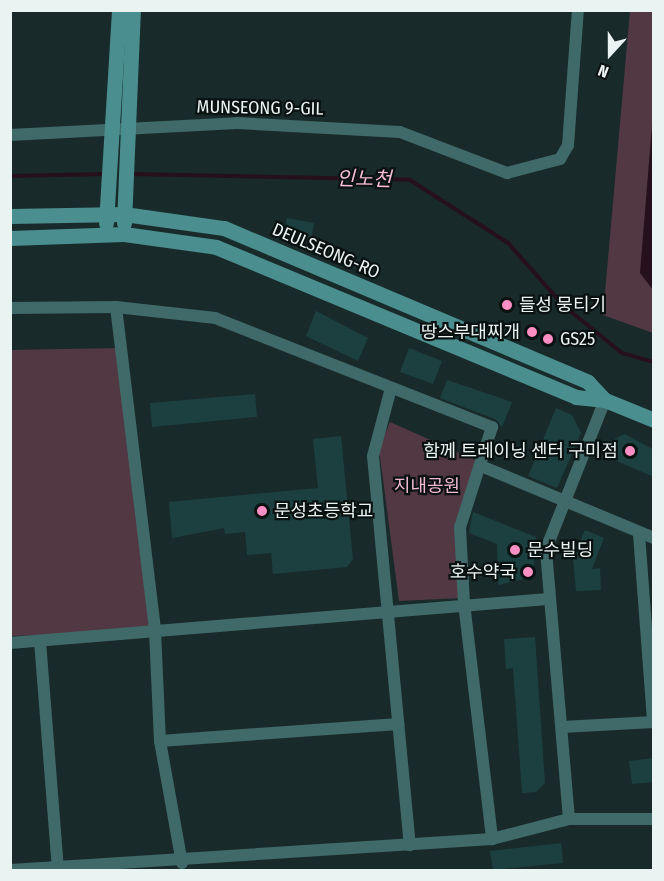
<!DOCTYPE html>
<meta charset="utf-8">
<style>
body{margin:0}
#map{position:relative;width:664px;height:881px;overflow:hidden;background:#192a2a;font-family:"Fira Sans Condensed","Noto Sans KR",sans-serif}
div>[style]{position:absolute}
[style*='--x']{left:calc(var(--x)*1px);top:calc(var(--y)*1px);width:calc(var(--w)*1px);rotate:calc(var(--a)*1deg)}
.green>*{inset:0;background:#523843}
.water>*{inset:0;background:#26101b}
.stream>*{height:4px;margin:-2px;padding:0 2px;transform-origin:2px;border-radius:2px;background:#26101b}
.building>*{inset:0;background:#1c4040}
.street>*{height:12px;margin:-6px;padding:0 6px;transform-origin:6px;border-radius:6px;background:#406969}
.secondary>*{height:15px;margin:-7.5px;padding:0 7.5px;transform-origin:7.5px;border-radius:7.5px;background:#4a8e8f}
.dots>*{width:16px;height:16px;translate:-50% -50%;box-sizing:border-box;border:3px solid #0a1111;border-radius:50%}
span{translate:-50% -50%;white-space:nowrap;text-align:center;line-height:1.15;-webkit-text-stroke:4.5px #0a1111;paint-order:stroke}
.street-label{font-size:18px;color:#e8f3f2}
.poi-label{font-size:18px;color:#e8f3f2}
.left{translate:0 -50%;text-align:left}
.right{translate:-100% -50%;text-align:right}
.park-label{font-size:18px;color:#efb8d0}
.water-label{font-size:20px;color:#f5bcd5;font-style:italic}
.frame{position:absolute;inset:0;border:12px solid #e8f3f2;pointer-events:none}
.north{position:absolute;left:580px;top:24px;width:60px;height:60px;-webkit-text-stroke:4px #0a1111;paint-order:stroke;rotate:201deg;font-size:16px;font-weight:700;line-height:24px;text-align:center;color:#e8f3f2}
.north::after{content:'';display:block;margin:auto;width:21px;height:27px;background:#e8f3f2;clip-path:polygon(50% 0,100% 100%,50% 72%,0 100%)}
</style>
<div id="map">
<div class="green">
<div style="clip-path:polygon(630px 11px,653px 11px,653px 333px,603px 315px)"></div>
<div style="clip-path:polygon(120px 348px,155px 631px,11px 636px,10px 350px)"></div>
<div style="clip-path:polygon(390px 422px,480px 462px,458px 527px,462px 598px,399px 601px,379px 449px)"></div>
</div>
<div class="water">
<div style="clip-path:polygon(653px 113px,653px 290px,640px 273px)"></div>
</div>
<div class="stream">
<div style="--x:131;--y:174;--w:279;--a:1.2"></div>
<div style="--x:410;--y:180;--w:117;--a:32.7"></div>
<div style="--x:508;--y:243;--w:84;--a:48.4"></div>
<div style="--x:564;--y:306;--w:75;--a:39"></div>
<div style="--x:622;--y:353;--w:33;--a:16"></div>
<div style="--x:10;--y:176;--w:95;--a:-1.2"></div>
</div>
<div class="building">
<div style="clip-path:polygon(287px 218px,314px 223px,311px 240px,284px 235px)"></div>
<div style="clip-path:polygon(316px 311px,368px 338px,358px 361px,306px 336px)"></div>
<div style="clip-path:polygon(409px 348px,442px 361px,433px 384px,400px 372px)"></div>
<div style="clip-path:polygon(447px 380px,512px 402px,502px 427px,495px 419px,440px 398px)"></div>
<div style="clip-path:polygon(255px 394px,257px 417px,152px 427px,150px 403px)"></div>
<div style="clip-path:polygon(556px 408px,572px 415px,581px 433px,557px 488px,528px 476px)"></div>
<div style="clip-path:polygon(625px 434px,654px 450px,654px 477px,605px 456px,610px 441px)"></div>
<div style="clip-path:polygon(341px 436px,353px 559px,347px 567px,273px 574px,271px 553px,247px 555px,245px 532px,225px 534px,224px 528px,172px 538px,169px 502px,318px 488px,313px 439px)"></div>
<div style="clip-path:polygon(473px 512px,536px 537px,533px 577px,498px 585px,497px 544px,469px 533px)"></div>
<div style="clip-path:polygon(585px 530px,604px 538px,592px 569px,600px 568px,601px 590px,576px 591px,573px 558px)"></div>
<div style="clip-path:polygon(535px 637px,545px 783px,536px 792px,522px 793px,513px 668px,506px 669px,504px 639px)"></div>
<div style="clip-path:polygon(654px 758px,654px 782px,632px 784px,629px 761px)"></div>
<div style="clip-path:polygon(561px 843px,563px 863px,493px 870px,490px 851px)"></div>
</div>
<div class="street">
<div style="--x:10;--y:135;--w:227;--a:-3"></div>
<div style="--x:237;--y:123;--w:163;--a:3.2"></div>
<div style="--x:400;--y:132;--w:115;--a:21"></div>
<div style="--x:507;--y:173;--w:55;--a:-14.8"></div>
<div style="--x:560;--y:159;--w:16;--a:-60"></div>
<div style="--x:568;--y:145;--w:135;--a:-85.8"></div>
<div style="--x:116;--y:307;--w:100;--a:6.3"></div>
<div style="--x:215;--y:318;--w:298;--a:21.5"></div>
<div style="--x:492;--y:427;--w:105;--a:107.7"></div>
<div style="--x:460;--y:527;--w:76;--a:87"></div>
<div style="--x:464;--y:603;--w:238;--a:83.2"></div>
<div style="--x:10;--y:308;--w:106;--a:-0.5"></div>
<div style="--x:116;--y:307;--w:326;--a:83.1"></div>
<div style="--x:155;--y:631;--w:110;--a:87.4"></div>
<div style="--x:160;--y:741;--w:124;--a:79.8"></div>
<div style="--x:391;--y:388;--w:70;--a:104.8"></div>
<div style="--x:373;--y:456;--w:391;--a:84.6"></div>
<div style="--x:481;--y:466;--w:187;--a:22.6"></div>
<div style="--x:639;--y:534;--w:189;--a:85.7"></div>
<div style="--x:40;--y:641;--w:230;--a:85.5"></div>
<div style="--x:10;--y:643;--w:540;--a:-4.68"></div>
<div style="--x:562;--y:727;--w:92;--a:-3.1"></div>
<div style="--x:160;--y:741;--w:239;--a:-4.1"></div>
<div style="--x:569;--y:819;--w:271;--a:-94.9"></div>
<div style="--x:546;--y:549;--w:160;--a:-68.4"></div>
<div style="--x:11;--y:870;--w:482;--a:-3.7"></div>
<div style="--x:492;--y:839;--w:80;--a:-14.6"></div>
<div style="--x:569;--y:819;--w:85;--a:0"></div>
</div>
<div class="secondary">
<div style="--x:10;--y:216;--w:114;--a:-1"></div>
<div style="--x:124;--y:214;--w:101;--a:8"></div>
<div style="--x:224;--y:228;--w:395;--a:22.9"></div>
<div style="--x:588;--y:382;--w:25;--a:47"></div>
<div style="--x:106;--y:223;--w:213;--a:-86.5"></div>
<div style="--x:124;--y:223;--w:213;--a:-87.6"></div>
<div style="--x:10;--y:238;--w:114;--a:-2"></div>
<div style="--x:124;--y:234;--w:93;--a:8"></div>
<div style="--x:216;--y:247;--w:390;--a:22.6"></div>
<div style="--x:576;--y:397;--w:29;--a:6"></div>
<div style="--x:605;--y:400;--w:53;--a:22.2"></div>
</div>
<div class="dots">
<div style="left:507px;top:305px;background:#fc8fc3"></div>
<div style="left:532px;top:332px;background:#fc8fc3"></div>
<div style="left:548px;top:339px;background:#fc8fc3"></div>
<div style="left:630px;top:451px;background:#fc8fc3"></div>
<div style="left:262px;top:511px;background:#fc8fc3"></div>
<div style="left:515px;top:550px;background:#fc8fc3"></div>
<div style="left:528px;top:572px;background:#fc8fc3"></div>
</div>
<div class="street-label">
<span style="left:260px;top:108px;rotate:1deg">MUNSEONG 9-GIL</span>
<span style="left:326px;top:251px;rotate:23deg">DEULSEONG-RO</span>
</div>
<div class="poi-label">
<span class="left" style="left:519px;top:305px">들성 뭉티기</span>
<span class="right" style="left:520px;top:332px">땅스부대찌개</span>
<span class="left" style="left:560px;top:339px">GS25</span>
<span class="right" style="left:618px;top:451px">함께 트레이닝 센터 구미점</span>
<span class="left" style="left:274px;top:511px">문성초등학교</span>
<span class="left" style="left:527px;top:550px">문수빌딩</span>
<span class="right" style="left:516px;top:572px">호수약국</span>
</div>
<div class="park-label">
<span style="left:427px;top:486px">지내공원</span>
</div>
<div class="water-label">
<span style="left:364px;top:179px;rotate:1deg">인노천</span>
</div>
<div class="frame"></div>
<div class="north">N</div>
</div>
